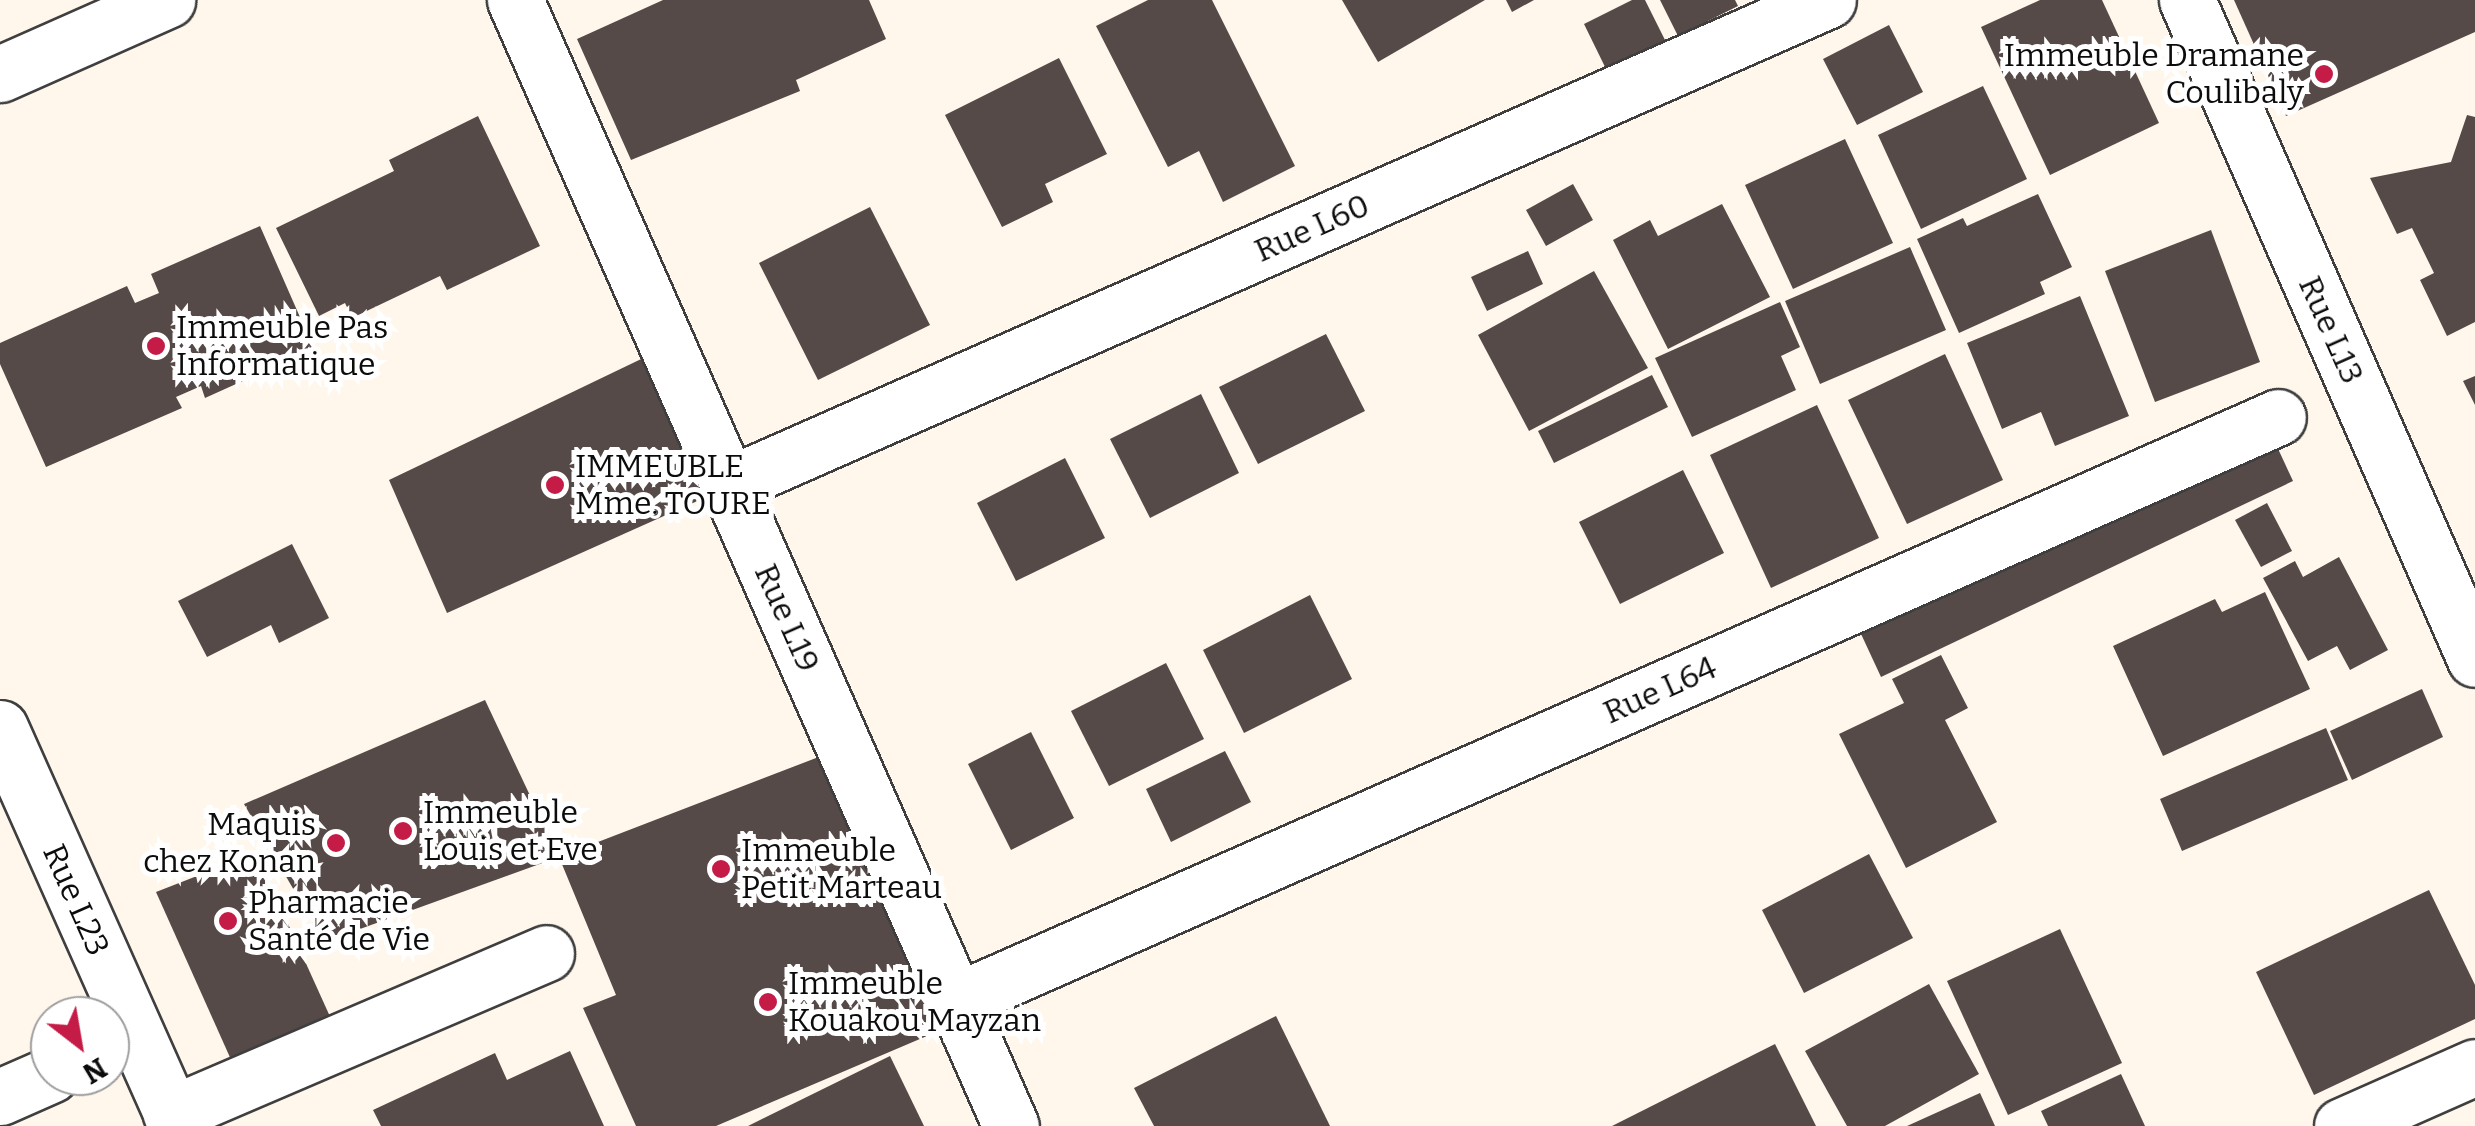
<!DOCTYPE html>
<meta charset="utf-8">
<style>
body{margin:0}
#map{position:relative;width:2475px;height:1126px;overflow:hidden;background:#fff7eb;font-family:Bitter,serif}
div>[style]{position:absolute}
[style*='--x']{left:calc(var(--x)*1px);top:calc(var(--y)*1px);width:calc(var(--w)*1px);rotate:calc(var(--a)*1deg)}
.building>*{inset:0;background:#554a48}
.roads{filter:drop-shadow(2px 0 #3f3f3f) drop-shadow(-2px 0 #3f3f3f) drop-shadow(0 2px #3f3f3f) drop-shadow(0 -2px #3f3f3f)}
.minor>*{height:55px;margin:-27.5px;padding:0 27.5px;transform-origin:27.5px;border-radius:27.5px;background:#fff}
.dots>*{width:28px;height:28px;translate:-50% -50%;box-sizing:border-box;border:5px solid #fff;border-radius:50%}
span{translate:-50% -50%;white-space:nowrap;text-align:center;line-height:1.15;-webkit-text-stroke:10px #fff;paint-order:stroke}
.poi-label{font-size:32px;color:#0c0c0c}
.right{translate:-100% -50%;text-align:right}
.left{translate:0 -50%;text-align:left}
.street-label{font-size:32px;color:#0c0c0c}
.north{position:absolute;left:30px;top:996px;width:100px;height:100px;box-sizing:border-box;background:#fff;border:2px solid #9e9e9e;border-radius:50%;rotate:149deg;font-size:28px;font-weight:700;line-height:40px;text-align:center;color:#0c0c0c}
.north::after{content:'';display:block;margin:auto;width:35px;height:45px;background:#c41c46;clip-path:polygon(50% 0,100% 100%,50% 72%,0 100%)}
</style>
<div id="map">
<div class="building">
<div style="clip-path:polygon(663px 0,869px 0,886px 39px,796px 80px,800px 91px,631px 160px,577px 39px)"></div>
<div style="clip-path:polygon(1148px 0,1212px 0,1295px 166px,1223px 202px,1199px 151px,1168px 167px,1096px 26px)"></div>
<div style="clip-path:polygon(1342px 0,1485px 0,1378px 62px)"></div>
<div style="clip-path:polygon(1506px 0,1534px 0,1512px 12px)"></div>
<div style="clip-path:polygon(1632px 0,1645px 0,1667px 44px,1608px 73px,1584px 24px)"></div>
<div style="clip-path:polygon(1660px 0,1735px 0,1738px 6px,1678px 36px)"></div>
<div style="clip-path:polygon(2040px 0,2102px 0,2159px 123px,2050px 175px,1981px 27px)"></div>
<div style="clip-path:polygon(2234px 0,2475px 0,2475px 32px,2286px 116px)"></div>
<div style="clip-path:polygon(1889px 25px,1923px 92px,1857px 125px,1823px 59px)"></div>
<div style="clip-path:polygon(1059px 58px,1107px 154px,1045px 184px,1053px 202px,1002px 227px,945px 115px)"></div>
<div style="clip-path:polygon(1983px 86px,2027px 179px,1921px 229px,1878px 135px)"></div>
<div style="clip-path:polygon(2467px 115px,2475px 117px,2475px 322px,2447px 336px,2420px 280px,2434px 273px,2412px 228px,2397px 234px,2370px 178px,2451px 162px)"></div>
<div style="clip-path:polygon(478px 116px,540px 246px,447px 290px,440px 276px,352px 318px,345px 303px,319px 316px,276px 228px,394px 171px,389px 160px)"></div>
<div style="clip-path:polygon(1845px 139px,1893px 243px,1793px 289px,1745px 185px)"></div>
<div style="clip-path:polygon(1573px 184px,1593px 220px,1546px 246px,1526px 210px)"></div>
<div style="clip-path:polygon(2038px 194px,2072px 267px,2040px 282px,2045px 294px,1959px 333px,1917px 239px,1963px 218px,1967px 226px)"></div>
<div style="clip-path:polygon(1722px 204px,1770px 297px,1668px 349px,1613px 240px,1650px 220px,1658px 236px)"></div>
<div style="clip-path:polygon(870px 207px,930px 325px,818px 380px,759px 263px)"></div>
<div style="clip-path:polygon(260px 226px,314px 349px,205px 398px,201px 386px,176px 397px,182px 408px,46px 467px,0 364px,0 343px,127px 286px,135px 303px,159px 293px,151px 274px)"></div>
<div style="clip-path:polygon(2211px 230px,2260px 362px,2155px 402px,2105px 271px)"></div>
<div style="clip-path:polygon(1910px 247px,1946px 330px,1820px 384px,1785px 301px)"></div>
<div style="clip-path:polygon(1528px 251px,1543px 284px,1487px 311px,1471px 277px)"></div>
<div style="clip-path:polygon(1594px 271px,1648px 368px,1529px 431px,1478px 335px)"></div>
<div style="clip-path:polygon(2080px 296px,2129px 416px,2055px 446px,2041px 412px,2002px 429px,1967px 343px)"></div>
<div style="clip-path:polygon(1780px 302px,1800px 347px,1781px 356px,1796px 390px,1692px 437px,1655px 358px)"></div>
<div style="clip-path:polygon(1326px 334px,1365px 411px,1258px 464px,1219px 387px)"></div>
<div style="clip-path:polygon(662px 349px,722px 490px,447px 613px,389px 480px)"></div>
<div style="clip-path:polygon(1945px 354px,2003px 480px,1907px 524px,1848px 400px)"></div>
<div style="clip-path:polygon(1652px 375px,1668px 407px,1554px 463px,1538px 431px)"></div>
<div style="clip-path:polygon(2475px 376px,2475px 405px,2463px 381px)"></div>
<div style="clip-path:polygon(1201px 394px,1239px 473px,1150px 518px,1110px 439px)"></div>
<div style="clip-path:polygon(1817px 405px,1879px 538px,1771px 588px,1710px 455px)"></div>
<div style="clip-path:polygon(2267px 425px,2293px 481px,1881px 677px,1855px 621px)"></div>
<div style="clip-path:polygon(1065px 458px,1105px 538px,1016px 581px,977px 503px)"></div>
<div style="clip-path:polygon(1683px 470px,1724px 553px,1620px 604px,1579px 522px)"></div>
<div style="clip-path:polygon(2267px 503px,2292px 551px,2261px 567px,2235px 520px)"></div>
<div style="clip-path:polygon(292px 544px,329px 618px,279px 643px,271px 625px,207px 657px,178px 601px)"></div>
<div style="clip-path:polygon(2339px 557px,2388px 650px,2350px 670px,2337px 646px,2308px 661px,2263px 578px,2295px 561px,2303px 577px)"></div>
<div style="clip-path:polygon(2265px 592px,2310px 689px,2163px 756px,2113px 646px,2215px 599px,2222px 612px)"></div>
<div style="clip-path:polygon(1310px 595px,1352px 679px,1244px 733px,1203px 650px)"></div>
<div style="clip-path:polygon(1941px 655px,1968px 708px,1945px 720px,1997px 822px,1906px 868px,1839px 734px,1904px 703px,1892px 679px)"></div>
<div style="clip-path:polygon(1166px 663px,1204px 739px,1109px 786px,1071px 711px)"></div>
<div style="clip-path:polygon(2422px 689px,2443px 737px,2352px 780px,2330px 731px)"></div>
<div style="clip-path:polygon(485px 700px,559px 857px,324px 942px,244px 804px)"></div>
<div style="clip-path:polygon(2326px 728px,2348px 780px,2182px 851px,2160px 799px)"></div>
<div style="clip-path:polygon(1031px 732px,1074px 818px,1011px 850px,968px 764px)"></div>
<div style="clip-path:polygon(1225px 751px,1251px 802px,1171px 842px,1146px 789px)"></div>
<div style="clip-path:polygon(829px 753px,948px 1027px,716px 1126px,636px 1126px,583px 1008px,616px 995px,559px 857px)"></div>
<div style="clip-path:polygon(256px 853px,337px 1032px,237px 1073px,156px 892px)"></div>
<div style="clip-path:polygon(1869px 854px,1913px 938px,1804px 993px,1762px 910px)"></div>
<div style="clip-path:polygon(2429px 890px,2475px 985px,2475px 1019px,2314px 1095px,2256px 972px)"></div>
<div style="clip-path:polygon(2060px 929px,2122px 1063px,2008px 1115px,1947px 981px)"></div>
<div style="clip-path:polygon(1929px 984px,1979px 1074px,1885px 1126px,1847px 1126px,1805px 1051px)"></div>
<div style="clip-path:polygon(1276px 1016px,1330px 1126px,1154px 1126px,1134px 1088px)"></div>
<div style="clip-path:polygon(1775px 1044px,1816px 1126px,1612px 1126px)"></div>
<div style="clip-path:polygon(570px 1051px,604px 1126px,381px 1126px,373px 1110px,495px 1053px,507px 1080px)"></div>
<div style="clip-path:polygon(890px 1056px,924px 1126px,748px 1126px)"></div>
<div style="clip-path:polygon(2121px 1074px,2145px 1126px,2048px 1126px,2041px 1111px)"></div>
<div style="clip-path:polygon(1980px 1093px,1995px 1126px,1907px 1126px)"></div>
</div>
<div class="roads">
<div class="minor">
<div style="--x:515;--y:0;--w:1230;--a:66.23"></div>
<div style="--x:2187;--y:0;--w:719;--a:66.39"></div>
<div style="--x:0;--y:74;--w:183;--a:-23.9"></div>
<div style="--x:728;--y:485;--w:1202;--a:-23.79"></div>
<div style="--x:0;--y:728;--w:436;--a:66"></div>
<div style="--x:956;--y:1001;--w:1445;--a:-23.83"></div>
<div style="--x:0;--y:1097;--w:55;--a:-23.7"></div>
<div style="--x:171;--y:1114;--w:408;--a:-23.2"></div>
<div style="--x:2342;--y:1126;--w:145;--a:-23.9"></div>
</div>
</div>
<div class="dots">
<div style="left:2324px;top:74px;background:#c41c46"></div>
<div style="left:156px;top:346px;background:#c41c46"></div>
<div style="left:555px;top:485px;background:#c41c46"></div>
<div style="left:403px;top:831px;background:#c41c46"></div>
<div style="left:336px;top:843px;background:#c41c46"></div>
<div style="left:721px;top:869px;background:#c41c46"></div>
<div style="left:228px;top:921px;background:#c41c46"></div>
<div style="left:768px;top:1002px;background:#c41c46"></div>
</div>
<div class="poi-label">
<span class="right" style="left:2304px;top:74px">Immeuble Dramane<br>Coulibaly</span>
<span class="left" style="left:176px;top:346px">Immeuble Pas<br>Informatique</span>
<span class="left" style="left:575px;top:485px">IMMEUBLE<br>Mme. TOURE</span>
<span class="left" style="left:423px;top:831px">Immeuble<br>Louis et Eve</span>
<span class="right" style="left:316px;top:843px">Maquis<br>chez Konan</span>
<span class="left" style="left:741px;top:869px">Immeuble<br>Petit Marteau</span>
<span class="left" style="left:248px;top:921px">Pharmacie<br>Santé de Vie</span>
<span class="left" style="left:788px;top:1002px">Immeuble<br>Kouakou Mayzan</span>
</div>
<div class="street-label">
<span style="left:1312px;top:228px;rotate:-24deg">Rue L60</span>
<span style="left:2331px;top:330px;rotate:66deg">Rue L13</span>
<span style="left:787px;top:618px;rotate:66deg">Rue L19</span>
<span style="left:1660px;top:690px;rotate:-24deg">Rue L64</span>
<span style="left:76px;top:900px;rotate:66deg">Rue L23</span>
</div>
<div class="north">N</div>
</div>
